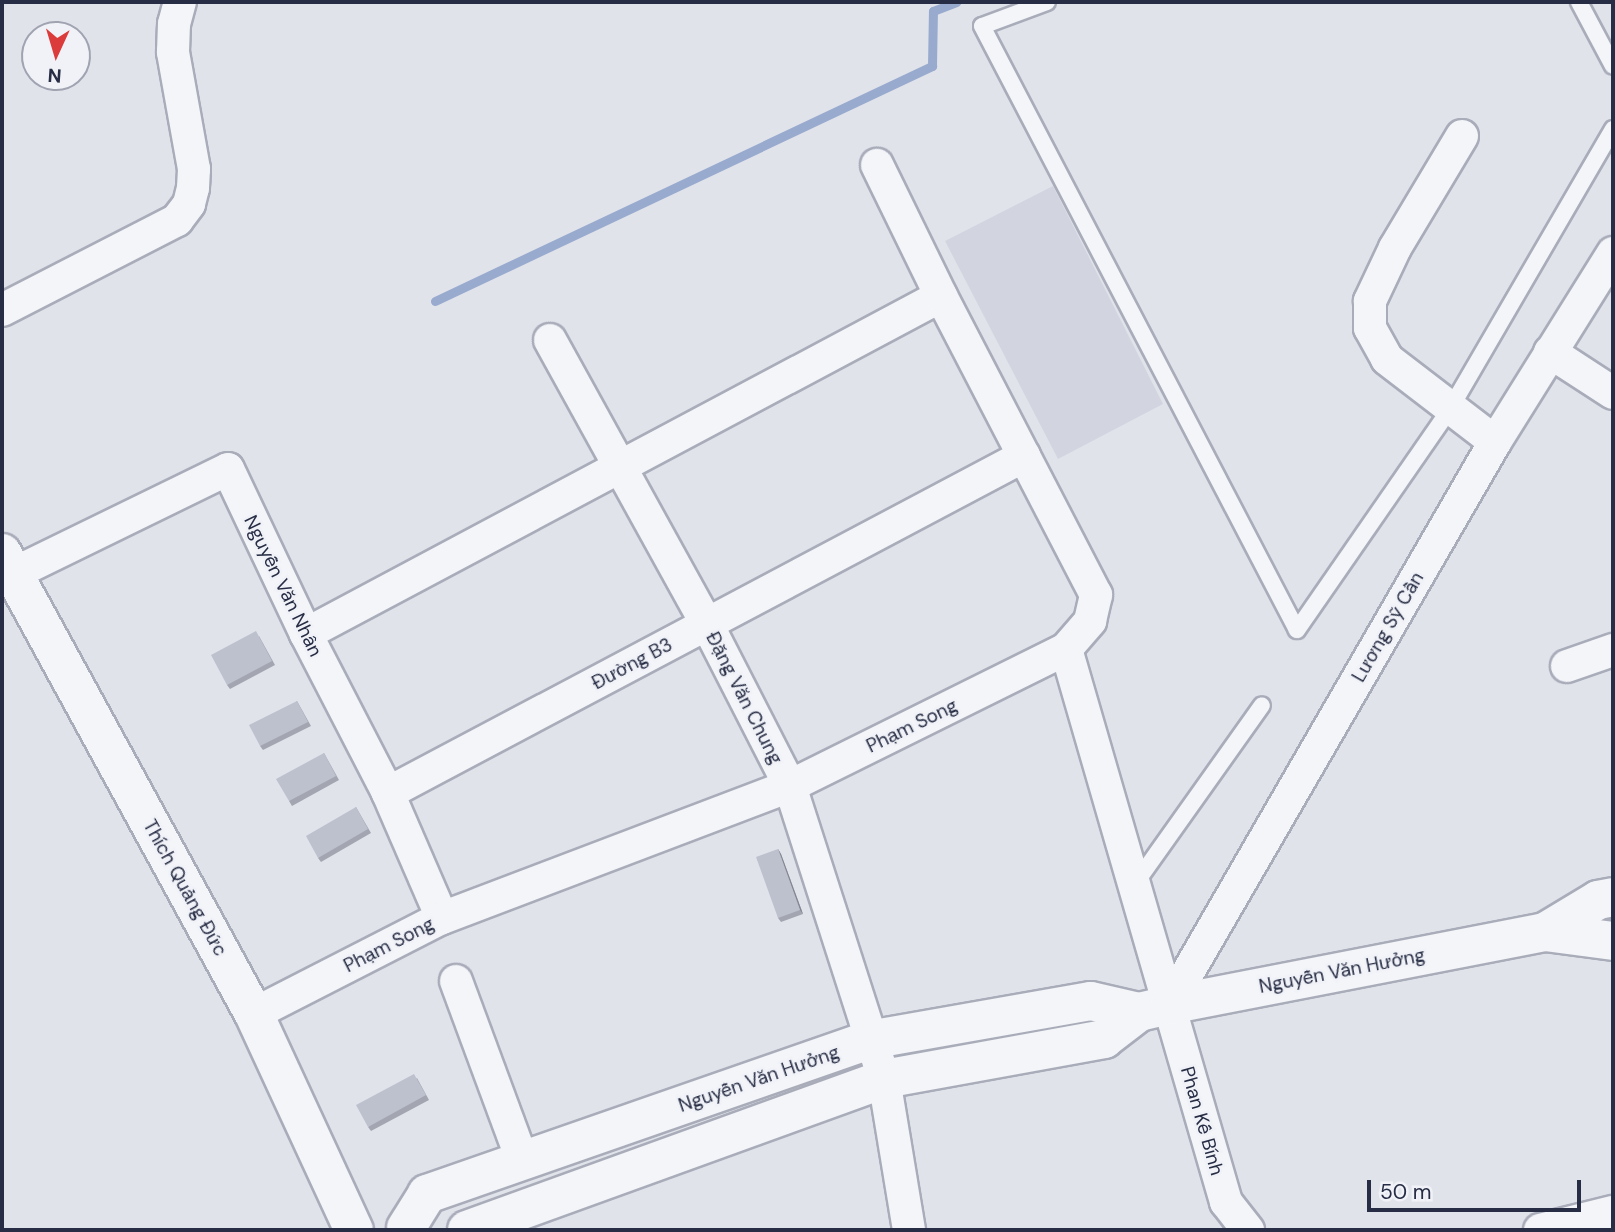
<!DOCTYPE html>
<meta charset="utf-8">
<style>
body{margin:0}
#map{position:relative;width:1615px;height:1232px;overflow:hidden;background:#e1e3eb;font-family:"DM Sans",sans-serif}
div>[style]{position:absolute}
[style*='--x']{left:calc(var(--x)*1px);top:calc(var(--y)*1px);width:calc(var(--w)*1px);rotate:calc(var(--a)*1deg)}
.built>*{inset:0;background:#d2d5e0}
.stream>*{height:9px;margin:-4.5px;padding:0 4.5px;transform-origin:4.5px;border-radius:4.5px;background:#98aace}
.roads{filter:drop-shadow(2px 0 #a9acb9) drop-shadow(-2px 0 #a9acb9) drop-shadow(0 2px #a9acb9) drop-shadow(0 -2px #a9acb9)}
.service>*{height:16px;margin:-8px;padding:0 8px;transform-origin:8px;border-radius:8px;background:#f4f5f9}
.minor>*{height:32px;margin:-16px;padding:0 16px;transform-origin:16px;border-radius:16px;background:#f4f5f9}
.tertiary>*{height:38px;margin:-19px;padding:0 19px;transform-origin:19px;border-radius:19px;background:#f4f5f9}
.wall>*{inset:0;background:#a3a6b1}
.shaded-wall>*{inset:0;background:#848790}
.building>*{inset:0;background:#bdc1ce}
span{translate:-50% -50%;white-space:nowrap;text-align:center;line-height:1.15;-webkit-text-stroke:5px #f0f2f8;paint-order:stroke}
.street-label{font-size:19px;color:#272d44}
.frame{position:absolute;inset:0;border:4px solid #272d44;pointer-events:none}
.north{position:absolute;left:21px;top:21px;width:70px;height:70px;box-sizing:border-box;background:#f0f2f8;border:2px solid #a0a3b0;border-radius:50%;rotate:184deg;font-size:19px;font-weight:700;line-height:28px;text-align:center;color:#272d44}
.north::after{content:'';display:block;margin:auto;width:24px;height:32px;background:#db3b3a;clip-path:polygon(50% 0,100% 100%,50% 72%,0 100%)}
.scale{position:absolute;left:1367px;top:1180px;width:214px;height:32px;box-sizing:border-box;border:4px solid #272d44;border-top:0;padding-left:9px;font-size:21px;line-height:24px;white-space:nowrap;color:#272d44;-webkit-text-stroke:5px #f0f2f8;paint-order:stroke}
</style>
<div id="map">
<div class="built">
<div style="clip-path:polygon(1053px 186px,1163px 404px,1058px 459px,945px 241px)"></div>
</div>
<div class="stream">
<div style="--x:435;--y:301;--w:550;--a:-25.31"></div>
<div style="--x:932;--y:66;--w:55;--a:-89"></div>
<div style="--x:933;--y:11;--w:25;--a:-21"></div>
</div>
<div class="roads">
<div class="service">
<div style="--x:1047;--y:2;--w:69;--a:159.7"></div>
<div style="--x:982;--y:26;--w:681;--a:62.46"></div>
<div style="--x:1297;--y:630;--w:269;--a:-55.3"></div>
<div style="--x:1450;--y:409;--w:324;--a:-59.8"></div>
<div style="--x:1579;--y:2;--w:72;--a:62"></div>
<div style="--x:1135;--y:884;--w:219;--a:-54.6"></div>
</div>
<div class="minor">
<div style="--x:1462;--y:136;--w:131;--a:120.9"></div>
<div style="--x:1395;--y:248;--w:59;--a:115.3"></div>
<div style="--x:1370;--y:301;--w:27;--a:90"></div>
<div style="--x:1370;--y:328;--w:35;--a:61"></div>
<div style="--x:1387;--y:359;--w:136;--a:37.5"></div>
<div style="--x:2;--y:310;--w:197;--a:-27.2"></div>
<div style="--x:177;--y:220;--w:20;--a:-53"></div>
<div style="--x:189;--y:204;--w:16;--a:-76"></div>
<div style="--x:193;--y:188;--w:19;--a:-87"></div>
<div style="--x:194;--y:169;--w:119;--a:-100.2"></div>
<div style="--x:173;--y:52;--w:28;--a:-88"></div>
<div style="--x:174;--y:24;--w:23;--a:-75"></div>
<div style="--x:550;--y:340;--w:325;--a:61.1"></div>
<div style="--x:707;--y:624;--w:182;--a:62.9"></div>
<div style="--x:790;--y:786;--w:308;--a:72.2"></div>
<div style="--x:884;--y:1079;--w:153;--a:80.6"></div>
<div style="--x:1550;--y:352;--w:75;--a:33.1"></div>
<div style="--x:13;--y:574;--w:239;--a:-26"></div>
<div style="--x:228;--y:469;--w:183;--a:64.7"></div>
<div style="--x:306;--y:634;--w:179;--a:62.7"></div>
<div style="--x:388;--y:793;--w:136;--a:66.6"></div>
<div style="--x:306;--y:634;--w:719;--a:-28.03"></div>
<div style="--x:1066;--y:649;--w:576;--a:73.86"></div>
<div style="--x:1226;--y:1202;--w:36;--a:52"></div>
<div style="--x:1567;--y:666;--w:49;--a:-19.2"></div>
<div style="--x:388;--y:793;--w:720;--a:-27.92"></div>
<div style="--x:456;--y:981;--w:193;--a:69.7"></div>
<div style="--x:1169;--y:1005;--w:651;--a:-59.93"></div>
<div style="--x:1495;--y:442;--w:223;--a:-58"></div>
<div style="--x:254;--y:1014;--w:211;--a:-27.1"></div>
<div style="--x:442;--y:918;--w:372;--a:-20.8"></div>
<div style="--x:790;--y:786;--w:308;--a:-26.4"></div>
<div style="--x:1066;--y:649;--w:37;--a:-49"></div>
<div style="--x:1090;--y:621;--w:27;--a:-77"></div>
<div style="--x:1096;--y:595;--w:337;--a:-117.4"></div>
<div style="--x:941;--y:296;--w:146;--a:-116"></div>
<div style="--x:1540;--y:1230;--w:75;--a:-13.9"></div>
</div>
<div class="tertiary">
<div style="--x:2;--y:553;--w:525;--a:61.34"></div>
<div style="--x:254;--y:1014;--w:238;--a:65.2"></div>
<div style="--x:1545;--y:932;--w:69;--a:7.5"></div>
<div style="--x:406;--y:1228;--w:40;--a:-58"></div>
<div style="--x:427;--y:1194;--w:468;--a:-19.2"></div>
<div style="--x:869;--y:1040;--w:225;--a:-10"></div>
<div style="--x:1091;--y:1001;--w:49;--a:12.9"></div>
<div style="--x:467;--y:1230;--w:443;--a:-19.9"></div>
<div style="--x:884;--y:1079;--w:224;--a:-10.3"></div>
<div style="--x:1104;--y:1039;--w:44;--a:-37.6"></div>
<div style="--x:1139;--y:1012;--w:31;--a:-13"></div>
<div style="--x:1169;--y:1005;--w:383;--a:-11"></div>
<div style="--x:1545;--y:932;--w:62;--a:-31.1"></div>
<div style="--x:1598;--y:900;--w:15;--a:-11"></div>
</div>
</div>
<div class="wall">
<div style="clip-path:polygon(259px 636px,275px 665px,230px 689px,227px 685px)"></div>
<div style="clip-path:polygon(297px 701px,311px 726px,263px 750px,260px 746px)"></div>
<div style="clip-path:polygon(324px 753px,339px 780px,292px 806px,289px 801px)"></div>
<div style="clip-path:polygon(356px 807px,371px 833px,321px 862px,318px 858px)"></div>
<div style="clip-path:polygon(778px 849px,781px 854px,803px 914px,781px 922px,778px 918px)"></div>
<div style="clip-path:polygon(417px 1078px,429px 1100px,371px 1131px,368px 1127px)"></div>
</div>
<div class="shaded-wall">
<div style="clip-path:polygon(778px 849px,781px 854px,803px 914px,800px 910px)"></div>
</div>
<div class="building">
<div style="clip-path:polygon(256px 631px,272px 661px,227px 685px,211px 655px)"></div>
<div style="clip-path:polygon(297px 701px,308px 722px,260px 746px,249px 725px)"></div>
<div style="clip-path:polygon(324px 753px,336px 776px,289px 801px,276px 779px)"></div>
<div style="clip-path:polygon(356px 807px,368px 829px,318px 858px,306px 836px)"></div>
<div style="clip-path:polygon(778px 849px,800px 910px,778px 918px,756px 857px)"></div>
<div style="clip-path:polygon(414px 1074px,426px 1095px,368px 1127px,356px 1105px)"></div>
</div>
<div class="street-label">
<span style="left:283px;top:586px;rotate:64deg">Nguyễn Văn Nhân</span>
<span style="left:1388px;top:627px;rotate:-60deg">Lương Sỹ Cần</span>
<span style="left:632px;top:664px;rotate:-28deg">Đường B3</span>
<span style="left:744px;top:698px;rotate:63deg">Đặng Văn Chung</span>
<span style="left:912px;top:726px;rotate:-26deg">Phạm Song</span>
<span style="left:185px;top:888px;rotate:61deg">Thích Quảng Đức</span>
<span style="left:389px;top:945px;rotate:-27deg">Phạm Song</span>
<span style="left:1342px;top:971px;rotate:-11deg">Nguyễn Văn Hưởng</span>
<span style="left:759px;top:1079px;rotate:-19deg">Nguyễn Văn Hưởng</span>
<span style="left:1202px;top:1121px;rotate:74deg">Phan Kế Bính</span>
</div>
<div class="frame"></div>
<div class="north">N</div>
<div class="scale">50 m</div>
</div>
